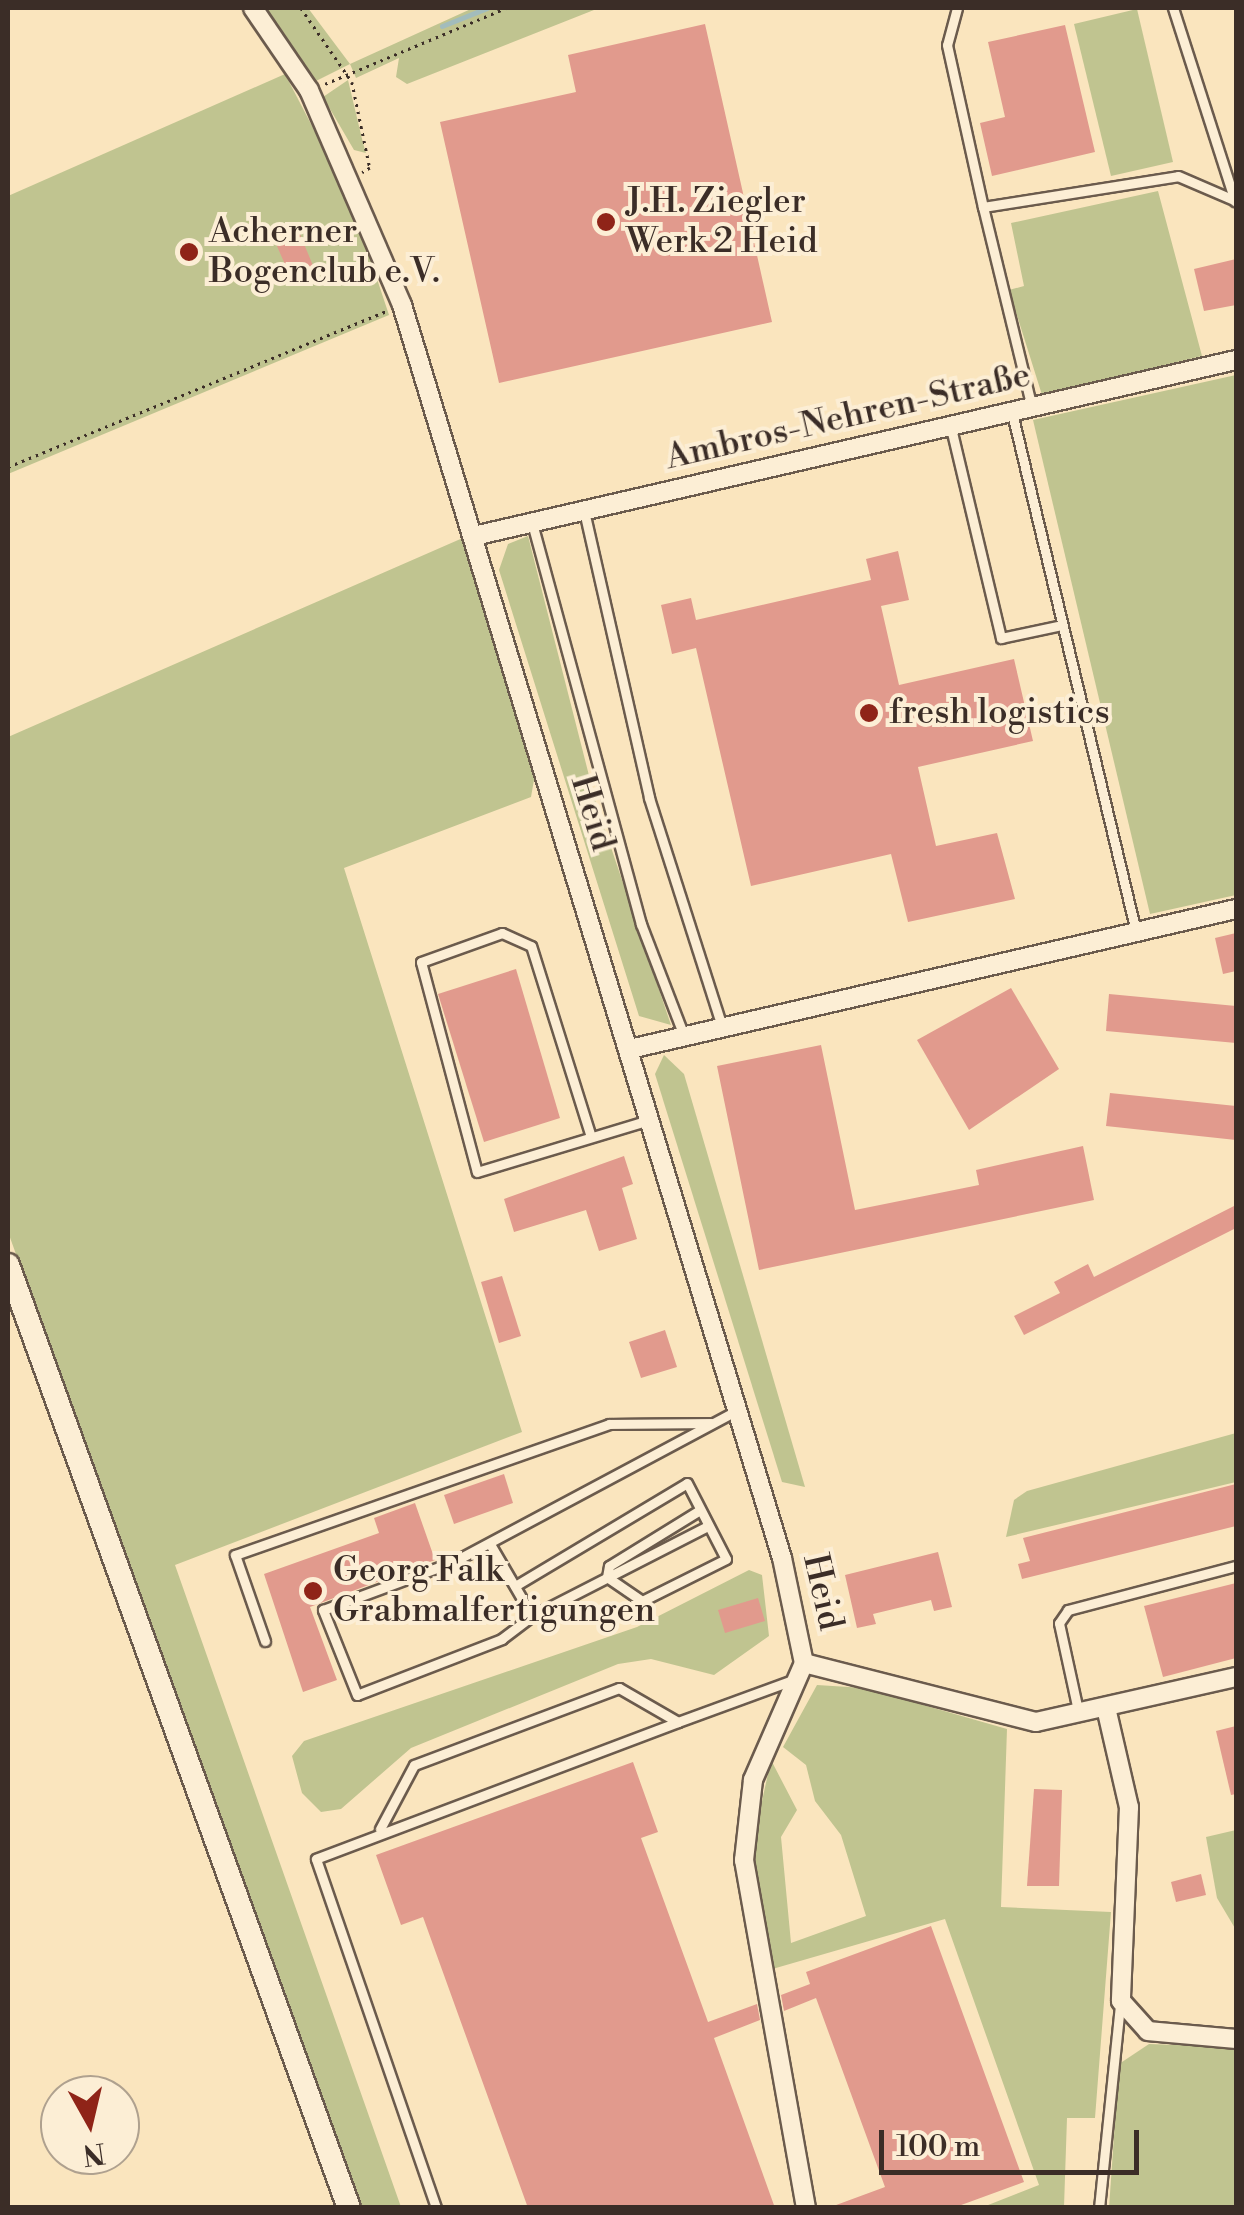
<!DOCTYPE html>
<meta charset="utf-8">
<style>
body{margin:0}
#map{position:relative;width:1244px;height:2215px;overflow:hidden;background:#fae5be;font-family:"Libre Bodoni",serif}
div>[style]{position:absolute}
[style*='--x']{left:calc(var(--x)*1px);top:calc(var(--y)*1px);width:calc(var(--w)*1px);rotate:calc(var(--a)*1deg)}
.green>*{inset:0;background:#c0c490}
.stream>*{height:5px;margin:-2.5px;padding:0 2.5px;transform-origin:2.5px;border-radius:2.5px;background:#a2bcbc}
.building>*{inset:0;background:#e19a8d}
.path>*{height:2.5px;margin-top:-1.25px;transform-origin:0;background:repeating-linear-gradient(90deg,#3b2d27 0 2.5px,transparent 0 7.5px)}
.roads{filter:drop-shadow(2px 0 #6b5b4d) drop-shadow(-2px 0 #6b5b4d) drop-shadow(0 2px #6b5b4d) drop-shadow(0 -2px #6b5b4d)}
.lane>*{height:9px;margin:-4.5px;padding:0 4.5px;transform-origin:4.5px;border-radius:4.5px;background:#fceed5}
.street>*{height:18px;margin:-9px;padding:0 9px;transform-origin:9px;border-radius:9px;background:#fceed5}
.secondary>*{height:22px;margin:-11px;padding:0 11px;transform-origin:11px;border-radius:11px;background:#fceed5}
.dots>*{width:28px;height:28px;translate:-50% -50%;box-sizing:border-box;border:5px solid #fceed5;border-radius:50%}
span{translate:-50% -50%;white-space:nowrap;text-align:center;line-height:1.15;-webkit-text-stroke:8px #fceed5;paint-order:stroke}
.poi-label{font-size:35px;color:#3b2d27}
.left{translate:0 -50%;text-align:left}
.street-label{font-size:35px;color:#3b2d27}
.frame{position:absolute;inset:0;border:10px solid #3b2d27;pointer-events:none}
.north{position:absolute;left:40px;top:2075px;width:100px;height:100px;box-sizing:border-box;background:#fceed5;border:2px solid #afa18f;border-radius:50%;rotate:172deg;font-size:28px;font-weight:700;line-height:40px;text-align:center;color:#3b2d27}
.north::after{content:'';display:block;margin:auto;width:35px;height:45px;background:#8f2418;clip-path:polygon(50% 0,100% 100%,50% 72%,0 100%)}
.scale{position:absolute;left:879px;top:2130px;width:260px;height:45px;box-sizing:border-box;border:5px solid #3b2d27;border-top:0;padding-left:12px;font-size:30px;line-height:35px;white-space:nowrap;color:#3b2d27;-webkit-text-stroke:8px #fceed5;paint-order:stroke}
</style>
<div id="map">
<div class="green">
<div style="clip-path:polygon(264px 8px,308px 8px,350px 64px,473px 8px,599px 8px,407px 84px,396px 77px,399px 58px,356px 78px,350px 64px,316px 81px)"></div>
<div style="clip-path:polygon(1137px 9px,1173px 162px,1111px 176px,1074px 24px)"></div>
<div style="clip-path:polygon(285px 74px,351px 201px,389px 315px,8px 474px,8px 196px)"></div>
<div style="clip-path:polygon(348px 80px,363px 143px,366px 153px,354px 150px,323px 97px)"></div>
<div style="clip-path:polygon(1158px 191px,1202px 356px,1042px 395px,1009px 290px,1024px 286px,1011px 223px)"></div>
<div style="clip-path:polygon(1236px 375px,1236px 895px,1150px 914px,1033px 420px)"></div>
<div style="clip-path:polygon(528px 536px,596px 803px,671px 1025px,639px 1016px,499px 570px,508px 544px)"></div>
<div style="clip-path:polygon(465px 537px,535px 774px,531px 797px,344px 868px,522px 1432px,175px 1565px,401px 2207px,360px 2207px,8px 1232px,8px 737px)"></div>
<div style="clip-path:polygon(664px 1055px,684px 1074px,805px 1487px,782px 1482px,655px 1074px)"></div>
<div style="clip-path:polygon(1236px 1433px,1236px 1482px,1006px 1537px,1014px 1500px,1027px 1491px)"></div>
<div style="clip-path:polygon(749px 1570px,762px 1575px,769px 1636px,714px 1675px,651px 1659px,618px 1664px,411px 1748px,341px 1809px,321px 1812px,302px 1793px,292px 1756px,304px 1741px,637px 1627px)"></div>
<div style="clip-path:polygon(817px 1685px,864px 1688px,1007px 1729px,1001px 1907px,1111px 1912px,1095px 2118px,1067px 2118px,1064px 2207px,983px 2207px,1039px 2185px,945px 1919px,769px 1970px,753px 1842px,771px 1760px,797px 1810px,781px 1837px,791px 1943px,866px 1916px,841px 1835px,815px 1801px,806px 1765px,783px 1747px)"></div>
<div style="clip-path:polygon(1236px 1830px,1236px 1930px,1217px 1898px,1206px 1837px)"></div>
<div style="clip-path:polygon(1149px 2044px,1236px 2047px,1236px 2207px,1109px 2208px,1119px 2064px)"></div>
</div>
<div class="stream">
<div style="--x:442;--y:26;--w:48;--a:-21.8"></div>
</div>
<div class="building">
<div style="clip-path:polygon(705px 24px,772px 322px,499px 383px,440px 122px,576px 92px,568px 55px)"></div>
<div style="clip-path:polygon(1065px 25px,1095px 152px,992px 176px,980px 123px,1005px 117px,988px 42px)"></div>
<div style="clip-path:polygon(297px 227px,314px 268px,291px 278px,273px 237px)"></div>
<div style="clip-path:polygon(1236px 259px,1236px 305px,1204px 311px,1194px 269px)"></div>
<div style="clip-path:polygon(898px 551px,909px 600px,881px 606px,899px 685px,1014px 659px,1033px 741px,918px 767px,936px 846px,997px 833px,1015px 899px,908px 922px,891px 854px,751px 886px,696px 648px,672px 654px,661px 605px,691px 598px,696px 620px,871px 580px,866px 559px)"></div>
<div style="clip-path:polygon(1236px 933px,1236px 971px,1223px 974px,1215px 938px)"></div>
<div style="clip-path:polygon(516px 969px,560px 1118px,484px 1142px,438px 994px)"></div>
<div style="clip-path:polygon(1011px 988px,1059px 1069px,969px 1130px,917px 1040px)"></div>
<div style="clip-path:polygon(1109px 994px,1236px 1006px,1236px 1043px,1106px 1031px)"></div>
<div style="clip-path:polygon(821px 1045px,855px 1210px,979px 1185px,976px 1170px,1083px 1146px,1094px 1200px,759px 1270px,717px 1066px)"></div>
<div style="clip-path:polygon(1110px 1093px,1236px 1106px,1236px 1140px,1106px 1126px)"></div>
<div style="clip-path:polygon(624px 1156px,633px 1184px,622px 1188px,637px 1239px,599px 1251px,586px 1210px,514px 1232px,504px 1199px)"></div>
<div style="clip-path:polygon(1236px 1205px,1236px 1228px,1024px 1335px,1014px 1316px,1060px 1293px,1054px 1282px,1088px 1264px,1094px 1277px)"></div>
<div style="clip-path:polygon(502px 1276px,521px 1336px,499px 1343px,481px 1282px)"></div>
<div style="clip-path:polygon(665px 1330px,677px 1367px,641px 1378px,629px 1342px)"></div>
<div style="clip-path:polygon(504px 1474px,513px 1503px,454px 1524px,444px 1495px)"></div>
<div style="clip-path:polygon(1236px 1484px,1236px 1526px,1022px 1579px,1018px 1564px,1030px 1561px,1023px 1538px)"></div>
<div style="clip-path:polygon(415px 1503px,435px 1560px,310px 1607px,337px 1680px,303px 1692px,264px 1574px,379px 1533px,374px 1518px)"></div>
<div style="clip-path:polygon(938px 1552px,952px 1607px,934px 1611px,931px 1600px,873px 1614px,876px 1624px,857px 1628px,845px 1575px)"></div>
<div style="clip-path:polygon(1236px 1583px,1236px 1658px,1163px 1677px,1144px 1606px)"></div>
<div style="clip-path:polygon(758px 1598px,765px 1621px,725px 1633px,718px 1610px)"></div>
<div style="clip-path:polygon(1236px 1726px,1236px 1794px,1231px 1795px,1216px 1731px)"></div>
<div style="clip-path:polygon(633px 1762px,658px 1832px,641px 1838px,708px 2022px,757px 2004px,760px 2020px,714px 2038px,775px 2208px,528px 2208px,423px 1917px,401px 1925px,376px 1855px)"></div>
<div style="clip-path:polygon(1034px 1789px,1062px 1790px,1059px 1886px,1027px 1886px)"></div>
<div style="clip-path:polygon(1201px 1874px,1206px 1895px,1176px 1902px,1171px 1882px)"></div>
<div style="clip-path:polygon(931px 1926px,1024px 2182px,953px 2208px,828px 2208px,885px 2187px,816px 1998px,784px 2011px,781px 1995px,810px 1984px,806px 1972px)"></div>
</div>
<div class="path">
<div style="--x:301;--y:8;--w:90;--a:55.4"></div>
<div style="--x:352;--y:82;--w:88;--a:78.2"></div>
<div style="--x:370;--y:168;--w:9;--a:148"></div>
<div style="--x:325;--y:84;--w:196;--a:-22.8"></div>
<div style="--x:8;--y:467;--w:410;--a:-22.4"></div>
</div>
<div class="roads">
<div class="lane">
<div style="--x:957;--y:8;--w:38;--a:105"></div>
<div style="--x:947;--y:45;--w:166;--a:77.5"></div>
<div style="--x:983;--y:207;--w:197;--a:-9"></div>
<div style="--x:1178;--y:176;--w:63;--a:23.3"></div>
<div style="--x:1173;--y:8;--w:203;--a:72.2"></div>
<div style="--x:983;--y:207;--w:207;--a:76.3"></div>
<div style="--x:1012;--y:413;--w:534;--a:76.56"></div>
<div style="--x:951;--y:428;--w:216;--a:76.6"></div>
<div style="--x:1001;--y:638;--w:62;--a:-12"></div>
<div style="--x:584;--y:511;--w:294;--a:77.2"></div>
<div style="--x:649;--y:798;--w:240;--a:72.3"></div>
<div style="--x:532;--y:523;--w:416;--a:74.8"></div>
<div style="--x:641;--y:924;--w:120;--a:69"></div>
<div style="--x:591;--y:1137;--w:200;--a:-107.4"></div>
<div style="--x:531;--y:946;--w:32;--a:-156"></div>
<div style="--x:502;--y:933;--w:86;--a:160.3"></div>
<div style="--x:421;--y:962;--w:217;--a:75.1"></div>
<div style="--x:477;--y:1172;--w:180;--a:-16.8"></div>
<div style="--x:490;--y:1544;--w:83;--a:59.7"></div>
<div style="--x:532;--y:1616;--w:38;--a:143"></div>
<div style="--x:502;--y:1639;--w:155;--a:158.9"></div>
<div style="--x:357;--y:1695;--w:92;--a:-111.8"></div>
<div style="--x:323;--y:1610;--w:139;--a:-20.3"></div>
<div style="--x:453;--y:1562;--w:323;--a:-28.1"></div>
<div style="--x:515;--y:1586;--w:200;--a:-30.9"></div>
<div style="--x:687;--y:1483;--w:85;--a:62.8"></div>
<div style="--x:726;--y:1559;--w:94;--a:153.4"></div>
<div style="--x:642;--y:1601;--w:42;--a:-145.6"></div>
<div style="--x:607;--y:1577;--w:11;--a:-80"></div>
<div style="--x:609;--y:1566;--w:107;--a:-31.6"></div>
<div style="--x:532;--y:1616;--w:198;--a:-27.1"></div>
<div style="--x:265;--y:1641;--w:91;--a:-109.2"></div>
<div style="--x:235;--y:1555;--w:396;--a:-19.3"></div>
<div style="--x:609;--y:1424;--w:102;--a:-0.6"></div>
<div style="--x:1079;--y:1715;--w:94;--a:-102.3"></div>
<div style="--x:1059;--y:1623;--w:16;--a:-55"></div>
<div style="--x:1068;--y:1610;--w:174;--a:-14.7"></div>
<div style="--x:678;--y:1722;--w:122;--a:-20.1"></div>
<div style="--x:380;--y:1829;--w:72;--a:-62"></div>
<div style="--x:414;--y:1765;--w:219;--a:-20.6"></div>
<div style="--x:619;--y:1688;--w:68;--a:30"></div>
<div style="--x:678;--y:1722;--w:387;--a:159.3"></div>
<div style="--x:316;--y:1859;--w:369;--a:71"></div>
<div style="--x:1099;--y:2208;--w:205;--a:-84.1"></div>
</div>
<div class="street">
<div style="--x:253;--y:8;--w:99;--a:55.7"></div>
<div style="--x:309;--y:90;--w:234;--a:66.6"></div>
<div style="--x:402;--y:305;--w:1309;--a:73.13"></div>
<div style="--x:782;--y:1558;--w:107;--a:78.2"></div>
<div style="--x:804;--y:1663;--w:128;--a:113.6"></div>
<div style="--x:753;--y:1780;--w:81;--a:96.4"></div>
<div style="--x:744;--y:1860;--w:353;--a:79.9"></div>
<div style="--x:474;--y:536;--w:782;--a:-13.01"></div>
<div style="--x:630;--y:1049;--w:622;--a:-13.01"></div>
<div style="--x:804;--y:1663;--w:239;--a:14.3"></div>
<div style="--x:1036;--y:1722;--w:205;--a:-12.7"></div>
<div style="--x:1107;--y:1712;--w:98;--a:77"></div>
<div style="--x:1129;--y:1807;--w:194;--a:92.4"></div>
<div style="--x:1121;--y:2001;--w:40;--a:48"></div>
<div style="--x:1148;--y:2031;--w:88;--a:5.2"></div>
</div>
<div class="secondary">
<div style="--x:8;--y:1265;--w:1003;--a:70.12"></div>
</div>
</div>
<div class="dots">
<div style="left:606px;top:222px;background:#8f2418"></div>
<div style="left:189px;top:252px;background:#8f2418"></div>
<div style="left:869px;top:713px;background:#8f2418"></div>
<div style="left:313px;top:1591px;background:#8f2418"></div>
</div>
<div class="poi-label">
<span class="left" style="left:626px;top:222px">J.H. Ziegler<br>Werk 2 Heid</span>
<span class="left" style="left:209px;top:252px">Acherner<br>Bogenclub e.V.</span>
<span class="left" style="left:889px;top:713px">fresh logistics</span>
<span class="left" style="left:333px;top:1591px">Georg Falk<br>Grabmalfertigungen</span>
</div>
<div class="street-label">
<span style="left:848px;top:417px;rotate:-13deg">Ambros-Nehren-Straße</span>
<span style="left:592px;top:813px;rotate:73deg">Heid</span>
<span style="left:822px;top:1592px;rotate:77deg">Heid</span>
</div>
<div class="frame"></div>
<div class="north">N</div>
<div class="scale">100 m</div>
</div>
